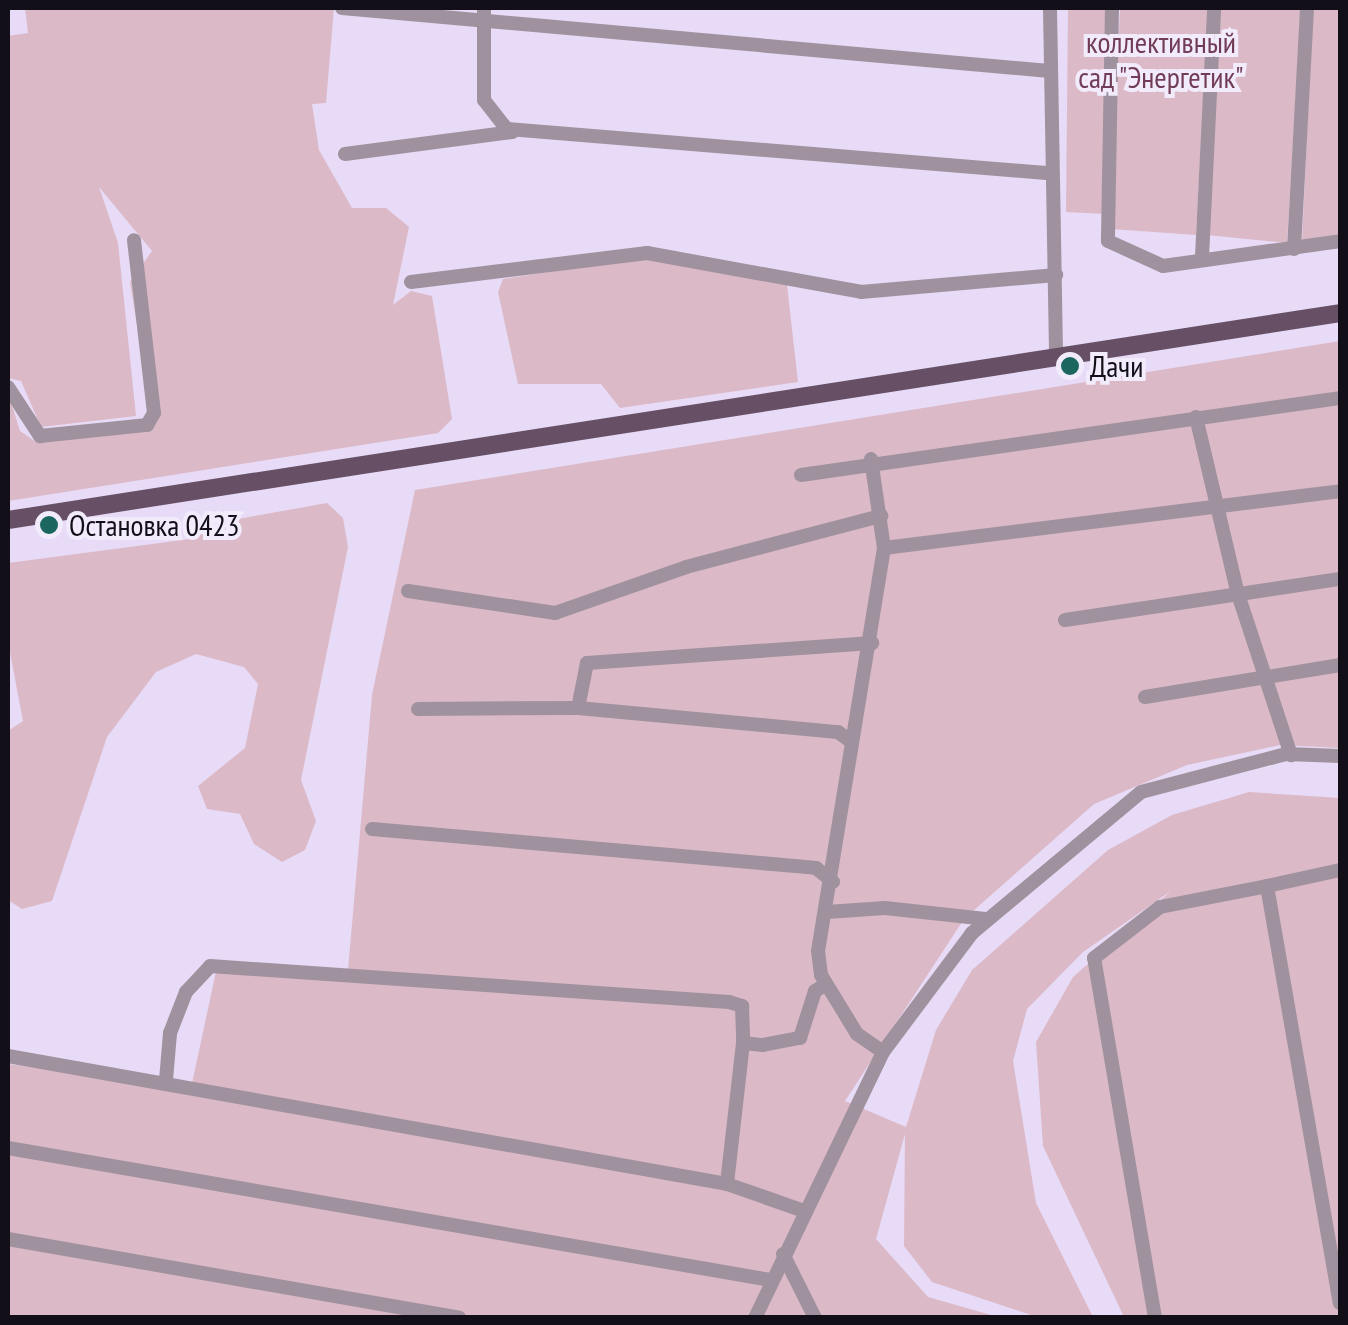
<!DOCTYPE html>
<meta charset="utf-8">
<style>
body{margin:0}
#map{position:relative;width:1348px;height:1325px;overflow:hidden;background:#e7dbf7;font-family:"PT Sans Narrow",sans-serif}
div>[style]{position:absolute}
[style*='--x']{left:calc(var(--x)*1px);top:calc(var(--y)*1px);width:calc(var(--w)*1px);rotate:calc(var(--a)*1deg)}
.green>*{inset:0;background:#dcb9c7}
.minor>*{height:14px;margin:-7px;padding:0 7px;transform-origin:7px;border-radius:7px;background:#9f929e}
.major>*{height:18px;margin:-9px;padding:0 9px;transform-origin:9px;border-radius:9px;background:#675066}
.dots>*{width:28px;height:28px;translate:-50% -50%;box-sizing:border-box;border:5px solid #f2ebfc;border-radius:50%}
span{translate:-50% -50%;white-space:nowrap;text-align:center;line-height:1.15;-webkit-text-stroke:8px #f2ebfc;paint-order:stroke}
.park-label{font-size:30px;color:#713c55}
.poi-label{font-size:30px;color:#130f18}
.left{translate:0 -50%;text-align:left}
.frame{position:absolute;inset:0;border:10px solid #130f18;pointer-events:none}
</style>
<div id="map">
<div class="green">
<div style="clip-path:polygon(25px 8px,334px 8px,326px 103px,312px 104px,319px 150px,352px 208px,386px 208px,409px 227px,393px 305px,411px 291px,432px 296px,452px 419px,438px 433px,8px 501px,8px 393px,20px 431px,36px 442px,149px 430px,151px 411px,130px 282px,152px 251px,99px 187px,118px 243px,136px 416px,41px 427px,21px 381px,8px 378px,8px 36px,28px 33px)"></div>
<div style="clip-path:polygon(1068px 8px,1109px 8px,1104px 214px,1066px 212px)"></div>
<div style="clip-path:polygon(1120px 8px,1208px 8px,1196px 235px,1111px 229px)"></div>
<div style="clip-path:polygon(1220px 8px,1301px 8px,1287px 243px,1207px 235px)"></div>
<div style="clip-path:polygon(1313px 8px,1340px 8px,1340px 236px,1302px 241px)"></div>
<div style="clip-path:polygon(647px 257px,787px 285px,798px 382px,620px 408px,601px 384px,518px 384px,498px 292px,503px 279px)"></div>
<div style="clip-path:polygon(1340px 341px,1340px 748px,1280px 745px,1187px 765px,1094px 804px,964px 919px,845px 1101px,906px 1127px,936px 1030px,972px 970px,1108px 850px,1172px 815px,1249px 792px,1340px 798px,1340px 1317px,1124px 1317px,1043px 1146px,1036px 1042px,1073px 977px,1171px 891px,1083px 952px,1027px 1009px,1013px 1061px,1036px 1203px,1093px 1317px,1037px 1317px,932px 1282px,904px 1246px,905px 1134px,876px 1239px,928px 1297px,998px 1317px,8px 1318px,8px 1064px,191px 1088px,217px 967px,348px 970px,372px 695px,415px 490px)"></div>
<div style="clip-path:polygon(327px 503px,343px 518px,348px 547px,301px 780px,316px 821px,305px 850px,282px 862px,254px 844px,240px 814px,207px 809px,198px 786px,245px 748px,258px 684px,244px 667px,196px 654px,156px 672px,107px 737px,52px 901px,22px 909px,8px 900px,8px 731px,23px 721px,8px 642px,8px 563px,190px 539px,238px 519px)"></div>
</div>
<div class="minor">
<div style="--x:342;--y:8;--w:710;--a:5.09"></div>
<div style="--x:484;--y:8;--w:92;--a:90"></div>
<div style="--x:484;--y:100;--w:37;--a:52"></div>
<div style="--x:507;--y:129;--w:541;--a:4.67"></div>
<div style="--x:1050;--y:8;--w:349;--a:89"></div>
<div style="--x:1112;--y:8;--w:233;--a:91"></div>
<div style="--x:1108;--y:241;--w:60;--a:24.4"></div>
<div style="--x:1163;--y:266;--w:179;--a:-8"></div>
<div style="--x:345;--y:154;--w:169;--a:-7.5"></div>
<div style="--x:1294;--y:249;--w:241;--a:-86.9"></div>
<div style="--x:1202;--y:257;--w:249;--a:-87.2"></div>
<div style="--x:411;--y:282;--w:238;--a:-7"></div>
<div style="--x:647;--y:253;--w:218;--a:10.3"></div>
<div style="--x:861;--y:292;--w:196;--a:-5"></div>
<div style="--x:8;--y:387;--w:59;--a:56.9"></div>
<div style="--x:40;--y:436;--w:108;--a:-5.9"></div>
<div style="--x:147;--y:425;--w:14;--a:-60"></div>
<div style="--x:154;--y:413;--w:174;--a:-96.6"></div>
<div style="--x:1196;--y:417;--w:179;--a:76.7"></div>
<div style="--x:1237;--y:591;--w:173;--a:71.8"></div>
<div style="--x:871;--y:459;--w:90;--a:81.7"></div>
<div style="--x:884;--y:548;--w:460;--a:-7.1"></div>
<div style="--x:801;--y:475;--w:544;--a:-8.13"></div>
<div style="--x:408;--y:591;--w:149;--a:8.5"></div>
<div style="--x:555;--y:613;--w:139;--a:-19.3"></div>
<div style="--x:686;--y:567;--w:202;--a:-14.7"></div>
<div style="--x:1065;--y:620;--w:278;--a:-8.5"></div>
<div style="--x:1145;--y:697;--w:198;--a:-9.3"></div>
<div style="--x:578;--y:708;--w:46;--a:-78.7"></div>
<div style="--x:587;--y:663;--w:286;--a:-4"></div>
<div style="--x:418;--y:709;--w:160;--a:-0.4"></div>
<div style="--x:578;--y:708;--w:261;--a:5.3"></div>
<div style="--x:838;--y:732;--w:17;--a:36"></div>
<div style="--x:372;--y:829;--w:446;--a:5"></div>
<div style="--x:816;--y:868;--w:22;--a:39"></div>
<div style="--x:1340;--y:870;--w:75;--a:167.6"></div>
<div style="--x:1267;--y:886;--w:423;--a:80.1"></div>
<div style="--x:827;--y:912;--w:58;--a:-3.9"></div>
<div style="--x:885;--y:908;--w:103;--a:6.2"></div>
<div style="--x:743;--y:1043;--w:142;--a:96.5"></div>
<div style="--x:727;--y:1184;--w:82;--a:19.3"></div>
<div style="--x:883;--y:1052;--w:32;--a:-145"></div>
<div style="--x:857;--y:1034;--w:69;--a:-121.4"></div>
<div style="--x:821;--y:975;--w:24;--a:-97"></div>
<div style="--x:818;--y:951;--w:408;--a:-80.7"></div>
<div style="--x:8;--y:1056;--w:730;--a:10.09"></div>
<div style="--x:166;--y:1080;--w:47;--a:-85.1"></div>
<div style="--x:170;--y:1033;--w:44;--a:-68.7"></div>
<div style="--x:186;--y:992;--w:35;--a:-47"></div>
<div style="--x:210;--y:966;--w:520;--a:3.97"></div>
<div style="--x:729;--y:1002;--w:14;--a:17"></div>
<div style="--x:742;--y:1006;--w:37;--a:88"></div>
<div style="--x:743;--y:1043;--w:20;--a:6"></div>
<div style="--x:763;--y:1045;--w:38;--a:-11"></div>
<div style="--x:800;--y:1038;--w:49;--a:-72.3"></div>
<div style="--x:815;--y:991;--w:13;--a:-32"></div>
<div style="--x:8;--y:1148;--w:774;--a:9.82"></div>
<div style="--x:8;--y:1239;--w:458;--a:9.9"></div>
<div style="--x:783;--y:1254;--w:72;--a:63.4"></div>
<div style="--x:755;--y:1318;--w:295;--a:-64.3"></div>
<div style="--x:883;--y:1052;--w:149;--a:-53.2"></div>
<div style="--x:972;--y:933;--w:220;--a:-39.8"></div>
<div style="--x:1141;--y:792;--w:150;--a:-14.7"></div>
<div style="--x:1286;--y:754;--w:54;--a:2.1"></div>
<div style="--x:1155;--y:1318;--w:365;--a:-99.6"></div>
<div style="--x:1094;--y:958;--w:83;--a:-37.7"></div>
<div style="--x:1160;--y:907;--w:109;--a:-11.1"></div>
</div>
<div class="major">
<div style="--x:8;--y:520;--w:1348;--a:-8.83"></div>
</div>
<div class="dots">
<div style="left:1070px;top:366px;background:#1b6760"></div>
<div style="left:49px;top:525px;background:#1b6760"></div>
</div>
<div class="park-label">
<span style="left:1161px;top:59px">коллективный<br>сад "Энергетик"</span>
</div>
<div class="poi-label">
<span class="left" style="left:1090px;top:366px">Дачи</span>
<span class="left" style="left:69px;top:525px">Остановка 0423</span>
</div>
<div class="frame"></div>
</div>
